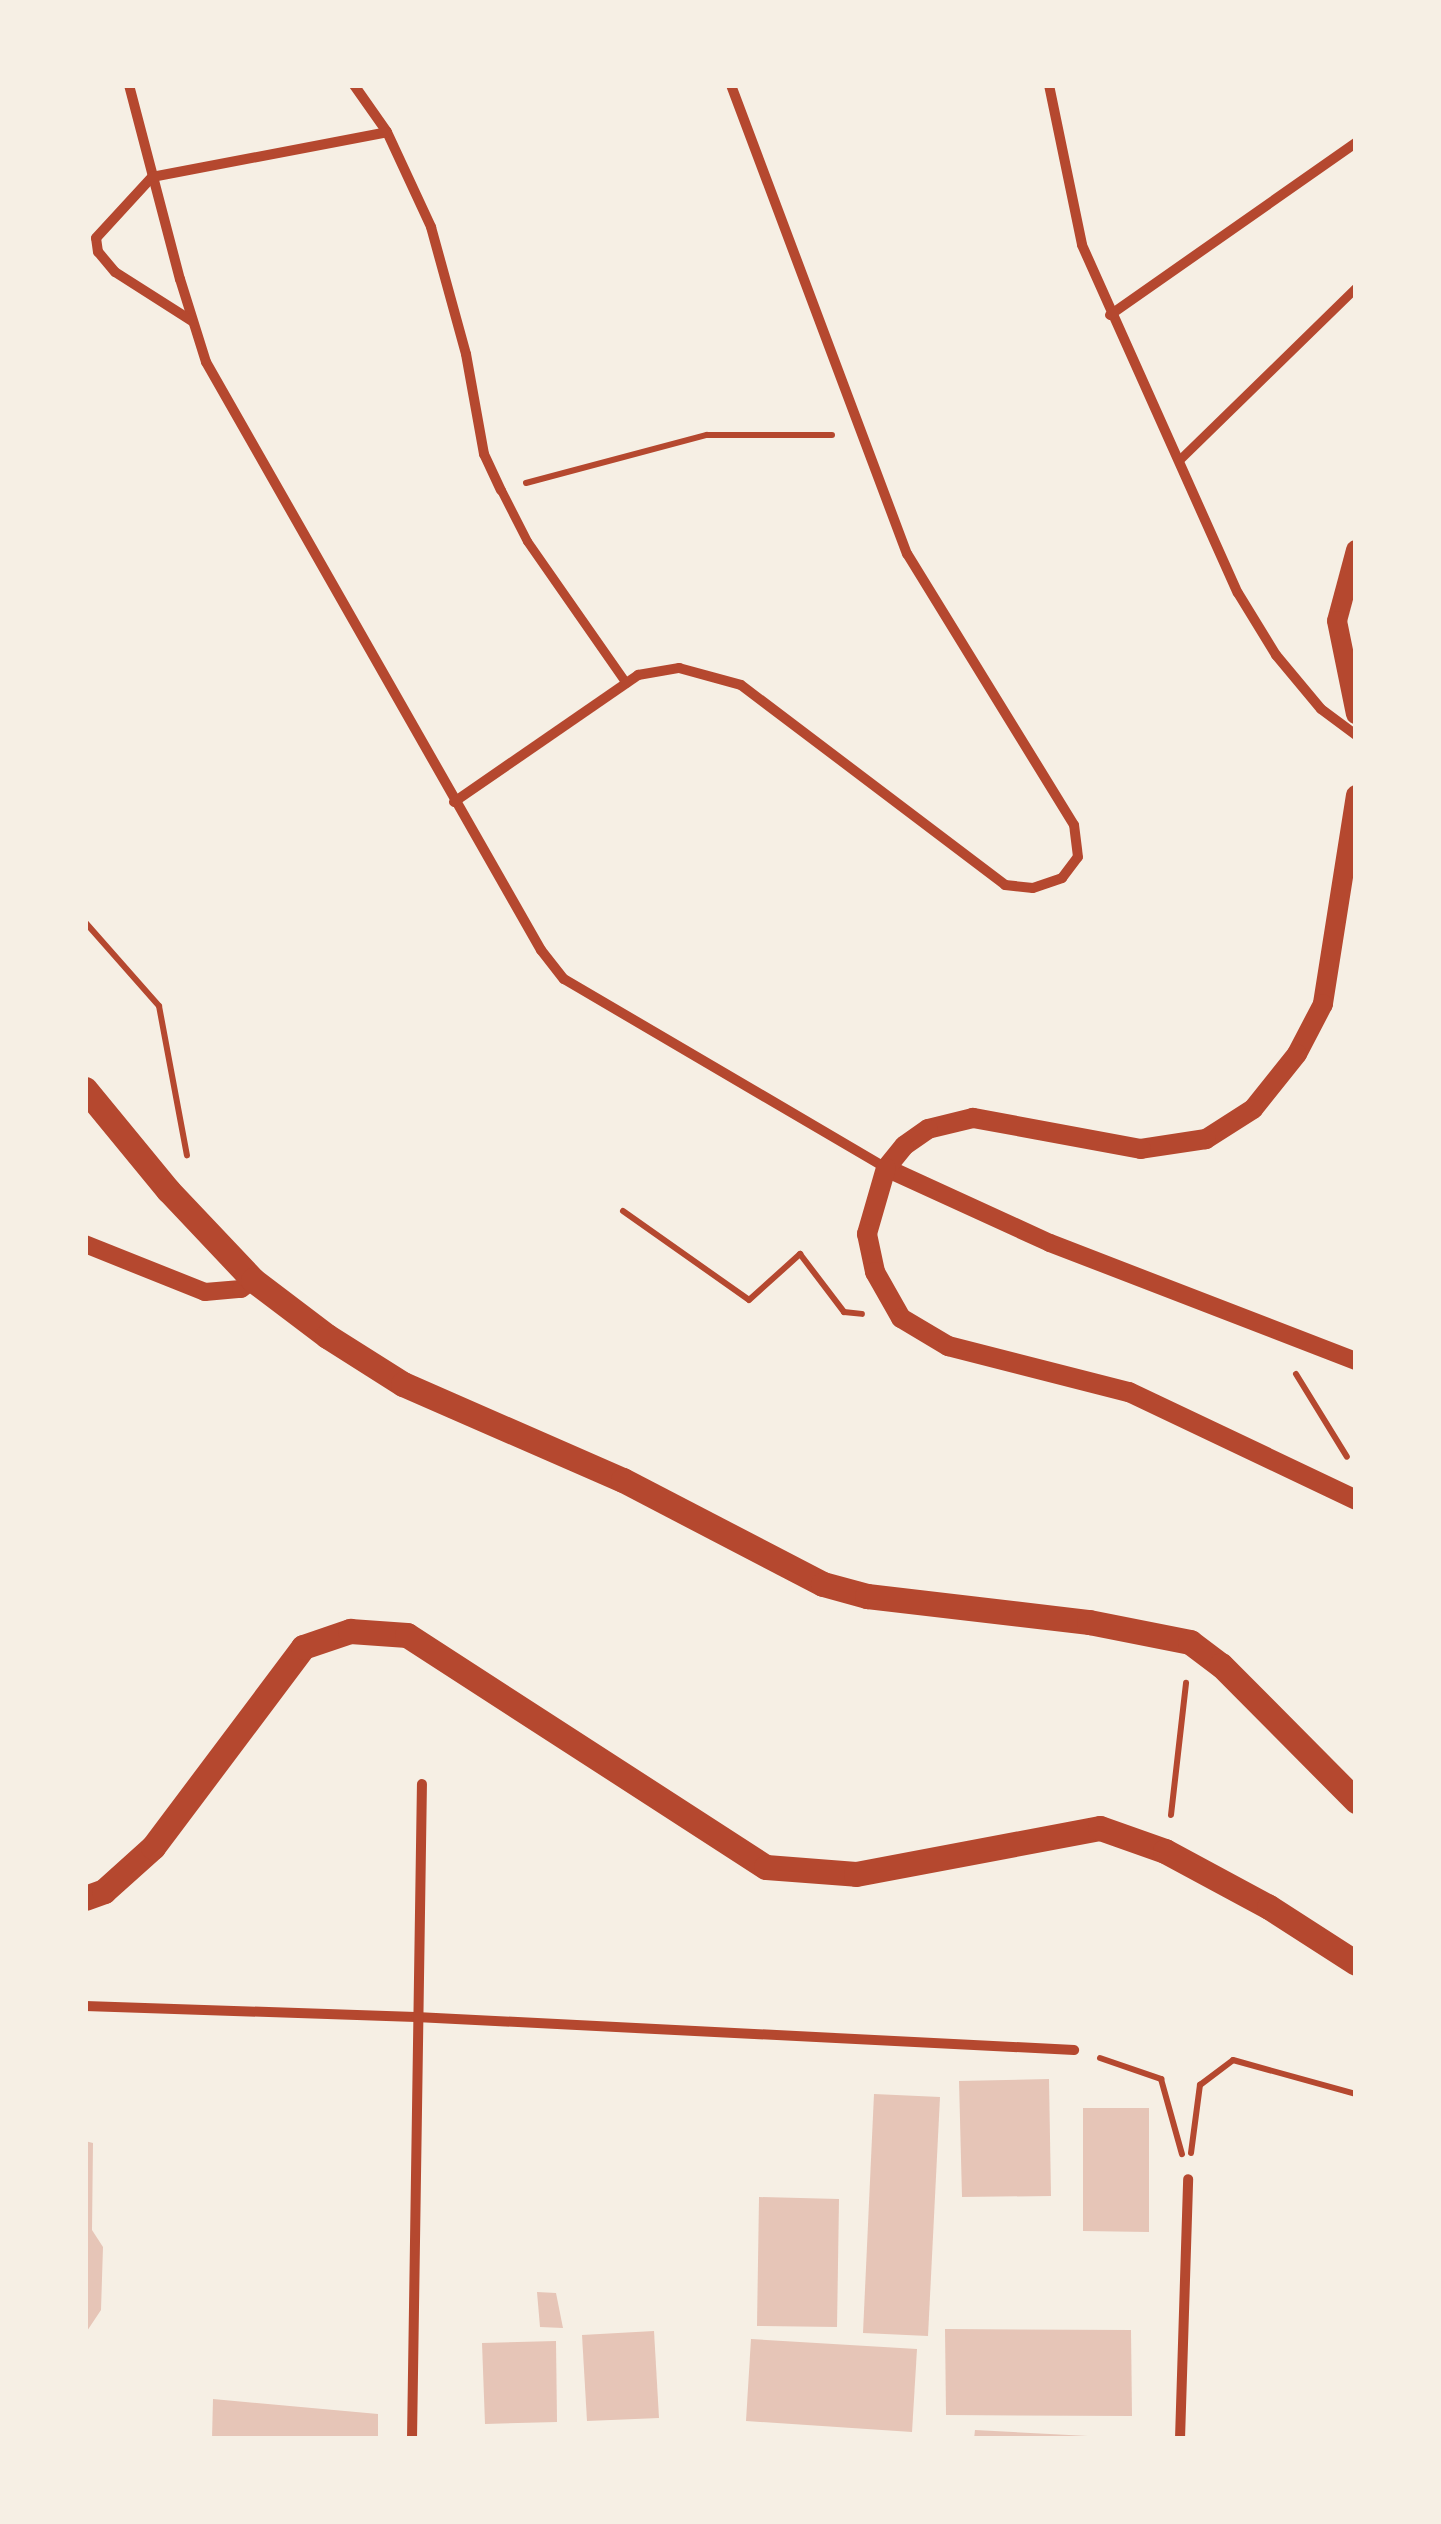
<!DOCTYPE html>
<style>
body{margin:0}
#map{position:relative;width:1441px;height:2524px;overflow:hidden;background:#f6efe4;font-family:"IBM Plex Sans",sans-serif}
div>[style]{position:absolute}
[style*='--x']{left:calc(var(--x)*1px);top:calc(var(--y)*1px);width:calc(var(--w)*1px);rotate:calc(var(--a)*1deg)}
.building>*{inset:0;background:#e6c5b7}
.path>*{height:6px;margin:-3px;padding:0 3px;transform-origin:3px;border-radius:3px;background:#b5482f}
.pedestrian>*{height:9px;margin:-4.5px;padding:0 4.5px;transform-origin:4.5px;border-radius:4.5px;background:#b5482f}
.minor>*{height:10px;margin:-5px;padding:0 5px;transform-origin:5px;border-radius:5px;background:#b5482f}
.tertiary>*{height:18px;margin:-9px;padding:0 9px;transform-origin:9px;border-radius:9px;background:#b5482f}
.secondary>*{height:20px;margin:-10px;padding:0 10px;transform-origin:10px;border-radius:10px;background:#b5482f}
.primary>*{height:25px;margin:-12.5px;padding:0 12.5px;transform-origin:12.5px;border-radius:12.5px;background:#b5482f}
span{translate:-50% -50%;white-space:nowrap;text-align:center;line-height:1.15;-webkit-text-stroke:9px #f6efe4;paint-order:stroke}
.frame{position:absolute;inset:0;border:88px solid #f6efe4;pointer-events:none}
</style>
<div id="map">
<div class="building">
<div style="clip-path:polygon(1049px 2079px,1051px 2196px,962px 2197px,959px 2081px)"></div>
<div style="clip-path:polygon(874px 2094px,940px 2097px,928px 2336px,863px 2333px)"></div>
<div style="clip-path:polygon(1083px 2108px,1149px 2108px,1149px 2232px,1083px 2231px)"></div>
<div style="clip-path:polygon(85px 2141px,93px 2143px,92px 2230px,103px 2247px,101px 2310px,85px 2334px)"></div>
<div style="clip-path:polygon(759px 2197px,839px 2199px,837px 2327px,757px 2326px)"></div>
<div style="clip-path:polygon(537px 2292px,556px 2293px,563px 2328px,540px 2327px)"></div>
<div style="clip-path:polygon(945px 2329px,1131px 2330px,1132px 2416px,946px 2415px)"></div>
<div style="clip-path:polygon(654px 2331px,659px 2418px,587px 2421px,582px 2335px)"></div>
<div style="clip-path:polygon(751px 2339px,917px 2349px,912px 2432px,746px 2421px)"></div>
<div style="clip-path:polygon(556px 2341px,557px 2422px,485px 2424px,482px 2343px)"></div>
<div style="clip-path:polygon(213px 2399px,378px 2414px,378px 2439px,212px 2439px)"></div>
<div style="clip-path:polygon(975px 2430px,1088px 2436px,1088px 2439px,974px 2439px)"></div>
</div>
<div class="path">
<div style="--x:526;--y:483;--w:187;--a:-14.9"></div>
<div style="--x:707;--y:435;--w:125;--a:0"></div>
<div style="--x:85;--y:922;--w:112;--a:48.6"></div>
<div style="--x:159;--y:1006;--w:152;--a:79.4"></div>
<div style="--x:623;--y:1211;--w:154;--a:35.2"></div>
<div style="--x:749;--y:1300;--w:69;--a:-42"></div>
<div style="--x:800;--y:1254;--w:73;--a:52.8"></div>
<div style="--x:844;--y:1312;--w:18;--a:6"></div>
<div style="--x:1296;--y:1374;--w:97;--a:58.4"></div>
<div style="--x:1171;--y:1815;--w:133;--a:-83.5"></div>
<div style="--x:1100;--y:2058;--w:65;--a:19"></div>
<div style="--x:1161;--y:2079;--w:78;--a:74.4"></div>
<div style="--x:1191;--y:2153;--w:69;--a:-82.5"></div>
<div style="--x:1200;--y:2085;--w:41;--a:-37.1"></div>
<div style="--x:1233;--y:2060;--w:128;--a:15.5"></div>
</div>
<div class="pedestrian">
<div style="--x:1179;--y:460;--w:248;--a:-44.3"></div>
<div style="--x:501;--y:490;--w:57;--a:63"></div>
<div style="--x:527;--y:541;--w:173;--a:55.1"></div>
</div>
<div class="minor">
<div style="--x:129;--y:85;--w:201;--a:75.3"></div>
<div style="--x:180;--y:279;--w:87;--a:72.6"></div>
<div style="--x:206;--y:362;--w:677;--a:60.33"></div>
<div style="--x:541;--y:950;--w:37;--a:52"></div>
<div style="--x:564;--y:979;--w:373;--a:30.4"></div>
<div style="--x:354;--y:85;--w:57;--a:54.9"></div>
<div style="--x:387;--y:132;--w:105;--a:65.1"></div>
<div style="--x:431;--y:227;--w:132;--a:74.6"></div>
<div style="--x:466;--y:354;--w:102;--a:79.8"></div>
<div style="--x:484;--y:454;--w:40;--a:65"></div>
<div style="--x:1049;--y:85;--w:163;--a:78.3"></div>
<div style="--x:1082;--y:245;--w:381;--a:65.9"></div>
<div style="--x:1238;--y:593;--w:73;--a:58.5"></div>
<div style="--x:1276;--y:655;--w:70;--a:50.2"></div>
<div style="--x:1321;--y:709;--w:44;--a:36.6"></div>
<div style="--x:1110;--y:315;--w:300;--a:-35"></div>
<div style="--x:192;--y:321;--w:91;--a:-147.5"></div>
<div style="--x:115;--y:272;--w:26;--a:-130"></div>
<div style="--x:98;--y:252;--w:14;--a:-98"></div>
<div style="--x:96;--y:238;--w:83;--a:-47.4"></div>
<div style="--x:152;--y:177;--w:239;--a:-10.8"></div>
<div style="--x:454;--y:802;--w:224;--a:-34.6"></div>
<div style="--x:638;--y:675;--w:42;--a:-9.7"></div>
<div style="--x:679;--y:668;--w:64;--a:15.3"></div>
<div style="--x:741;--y:685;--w:331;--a:37.1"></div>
<div style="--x:1005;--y:885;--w:28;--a:6"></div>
<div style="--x:1033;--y:888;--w:31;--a:-19"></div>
<div style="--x:1062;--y:878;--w:26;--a:-53"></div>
<div style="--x:1078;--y:857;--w:32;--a:-97"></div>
<div style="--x:1074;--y:825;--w:318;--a:-121.6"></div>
<div style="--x:907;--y:554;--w:501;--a:-110.57"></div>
<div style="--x:85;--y:2006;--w:331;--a:1.9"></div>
<div style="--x:416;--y:2017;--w:659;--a:2.87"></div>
<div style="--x:412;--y:2439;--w:655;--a:-89.13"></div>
<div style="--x:1180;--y:2439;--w:260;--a:-88.2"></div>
</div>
<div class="tertiary">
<div style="--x:886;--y:1168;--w:180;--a:24.6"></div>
<div style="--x:1050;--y:1243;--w:328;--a:21.1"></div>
<div style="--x:85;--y:1244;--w:129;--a:21.8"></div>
<div style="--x:205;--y:1292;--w:36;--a:-5"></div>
<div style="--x:241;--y:1289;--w:15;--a:-37"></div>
</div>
<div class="secondary">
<div style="--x:1356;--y:550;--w:73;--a:105"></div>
<div style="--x:1337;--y:621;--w:95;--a:78.5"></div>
<div style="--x:1356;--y:795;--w:212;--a:99"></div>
<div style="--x:1323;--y:1004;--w:56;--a:117.5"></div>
<div style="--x:1297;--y:1054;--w:70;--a:128.7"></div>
<div style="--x:1253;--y:1109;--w:56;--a:147.4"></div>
<div style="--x:1206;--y:1139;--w:66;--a:171.3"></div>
<div style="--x:1141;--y:1149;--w:171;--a:-169.5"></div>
<div style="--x:973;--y:1118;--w:46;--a:166.3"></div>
<div style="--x:928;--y:1129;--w:29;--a:145"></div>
<div style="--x:904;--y:1146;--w:28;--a:129"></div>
<div style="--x:886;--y:1168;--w:69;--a:106.1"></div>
<div style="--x:867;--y:1234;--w:39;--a:78"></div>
<div style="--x:875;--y:1272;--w:53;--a:60.5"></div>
<div style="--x:901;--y:1318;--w:55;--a:30.8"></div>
<div style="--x:948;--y:1346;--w:187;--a:14.3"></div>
<div style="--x:1129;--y:1392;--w:251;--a:25.4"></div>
</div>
<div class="primary">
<div style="--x:85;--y:1089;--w:131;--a:50.6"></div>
<div style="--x:168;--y:1190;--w:124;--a:46.6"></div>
<div style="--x:253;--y:1280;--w:93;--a:37.1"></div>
<div style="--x:327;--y:1336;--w:90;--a:32.3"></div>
<div style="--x:403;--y:1384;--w:240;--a:23.6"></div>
<div style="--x:623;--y:1480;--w:225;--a:27.5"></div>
<div style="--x:823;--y:1584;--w:46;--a:15.3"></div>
<div style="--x:867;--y:1596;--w:224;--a:6.7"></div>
<div style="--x:1089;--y:1622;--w:103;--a:11.2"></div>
<div style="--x:1190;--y:1642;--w:39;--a:37"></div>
<div style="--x:1221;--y:1665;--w:192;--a:45.2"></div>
<div style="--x:85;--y:1898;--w:20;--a:-20"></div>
<div style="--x:104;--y:1891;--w:66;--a:-41.9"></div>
<div style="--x:153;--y:1847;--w:250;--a:-53.1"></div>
<div style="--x:303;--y:1647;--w:50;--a:-18.8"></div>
<div style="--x:350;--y:1631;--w:57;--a:4"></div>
<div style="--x:407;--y:1635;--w:427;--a:32.9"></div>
<div style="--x:766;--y:1867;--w:90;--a:4.4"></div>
<div style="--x:856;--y:1874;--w:248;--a:-10.7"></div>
<div style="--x:1100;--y:1828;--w:69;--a:19.5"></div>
<div style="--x:1165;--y:1851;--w:118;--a:28.3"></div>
<div style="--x:1269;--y:1907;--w:103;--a:32.8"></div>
</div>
<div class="frame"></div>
</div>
